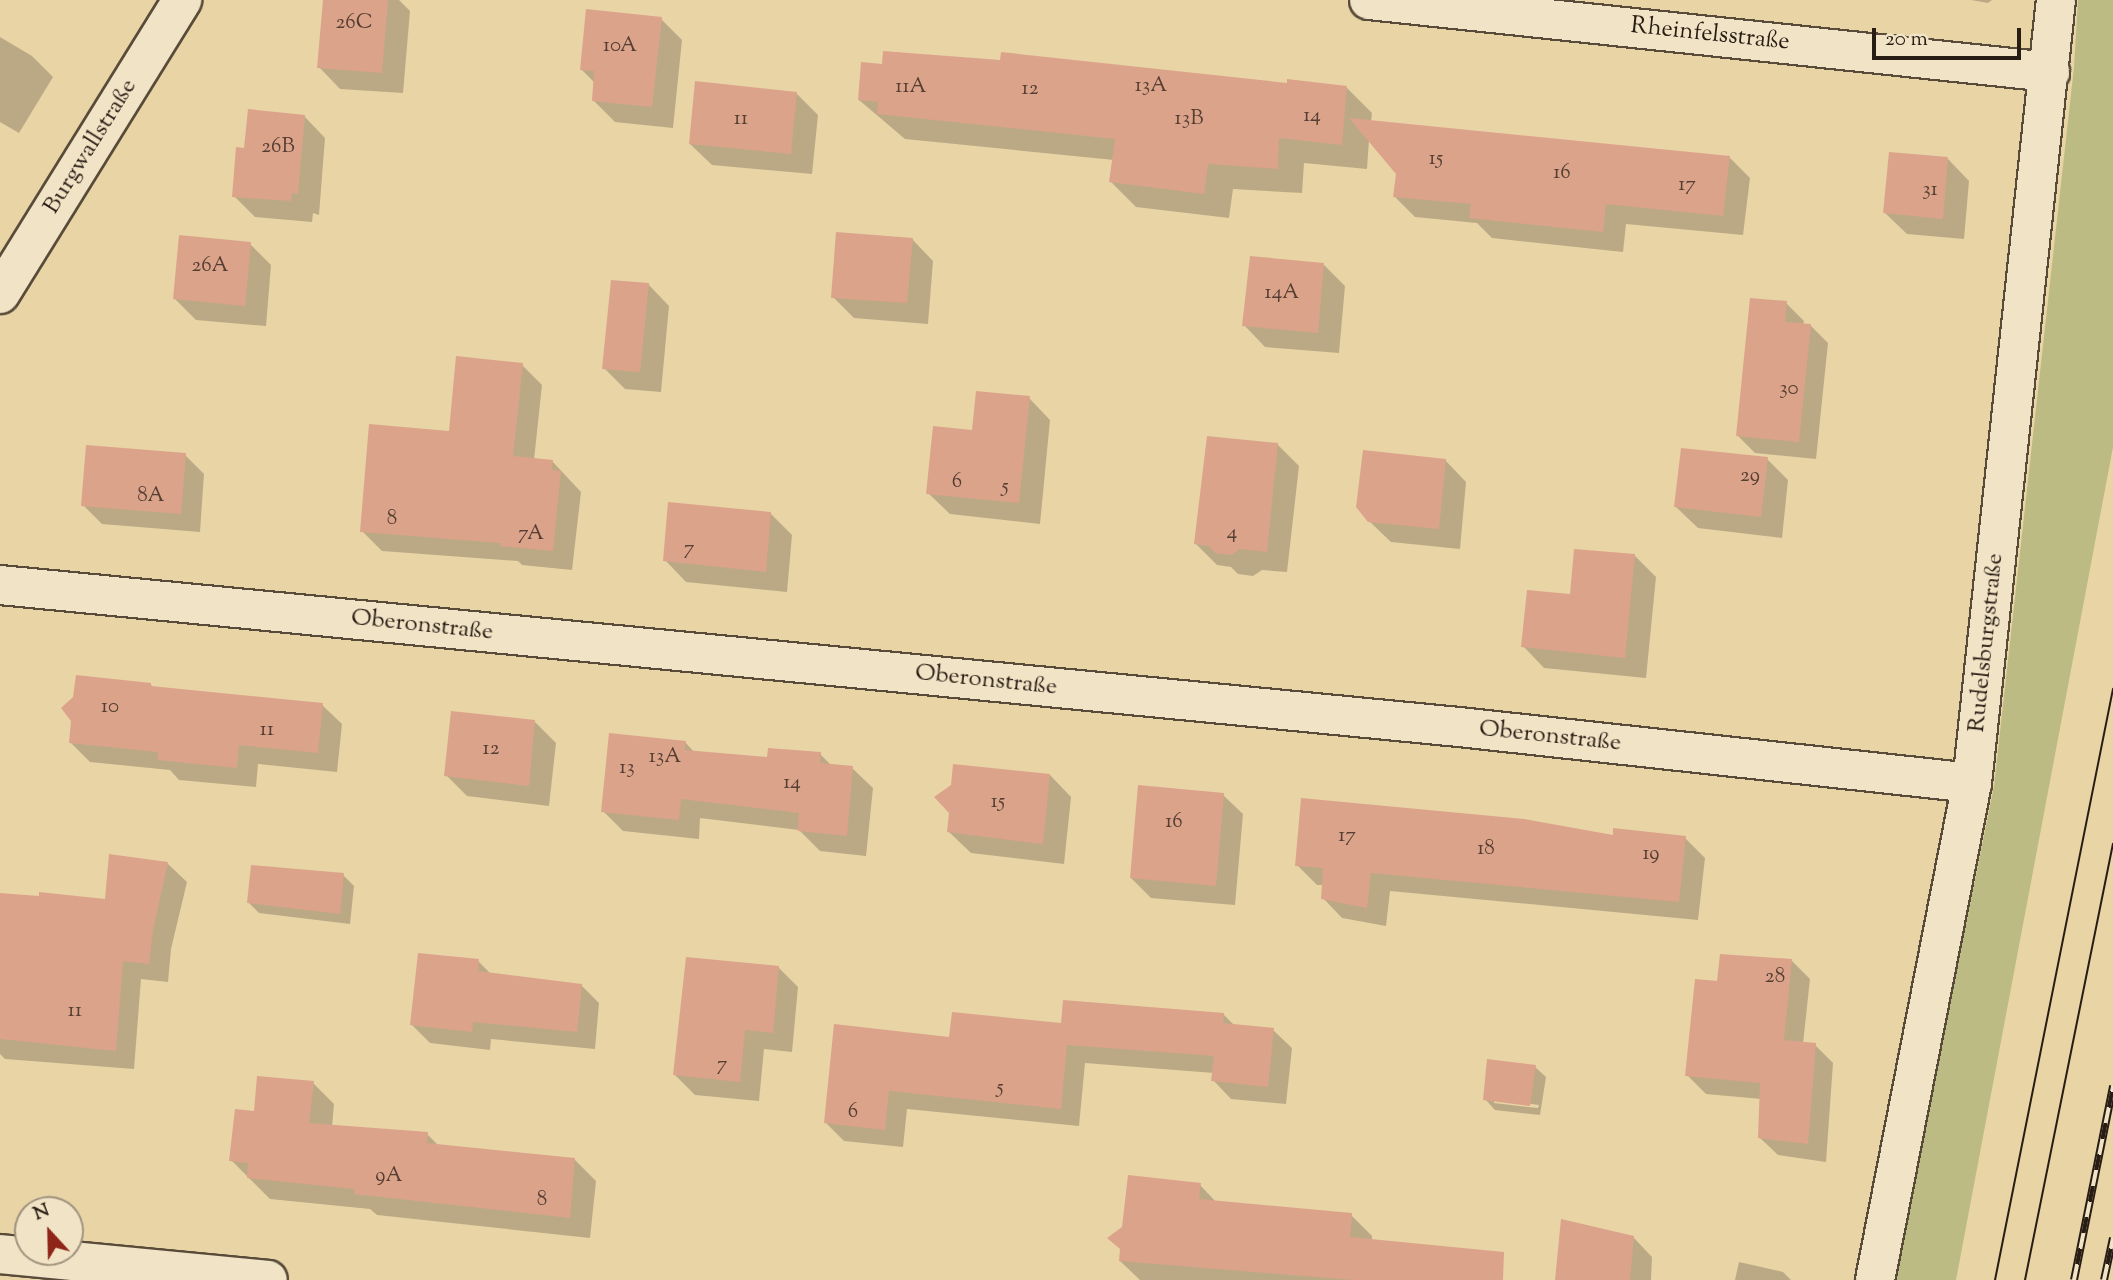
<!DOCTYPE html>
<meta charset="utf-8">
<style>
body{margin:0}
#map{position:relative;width:2113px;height:1280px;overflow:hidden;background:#e9d4a6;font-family:"Sorts Mill Goudy",serif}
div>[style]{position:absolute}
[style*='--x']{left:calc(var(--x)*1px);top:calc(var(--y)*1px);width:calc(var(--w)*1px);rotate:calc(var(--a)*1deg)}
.green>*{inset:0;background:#bcbb83}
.shadow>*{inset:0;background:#0003}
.building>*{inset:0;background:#dca38b}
.roads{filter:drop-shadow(2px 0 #584b39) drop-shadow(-2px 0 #584b39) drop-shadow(0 2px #584b39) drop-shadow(0 -2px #584b39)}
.minor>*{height:38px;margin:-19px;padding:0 19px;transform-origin:19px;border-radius:19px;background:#f1e3c5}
.tram>*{height:2px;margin:-1px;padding:0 1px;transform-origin:1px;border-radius:1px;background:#281d15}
.rail>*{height:8px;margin-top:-4px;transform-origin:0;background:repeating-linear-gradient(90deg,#f1e3c5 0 16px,#281d15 0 32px);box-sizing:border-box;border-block:2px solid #281d15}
span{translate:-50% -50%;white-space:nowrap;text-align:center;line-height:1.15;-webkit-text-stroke:7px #f1e3c5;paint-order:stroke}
.number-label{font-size:21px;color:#553e32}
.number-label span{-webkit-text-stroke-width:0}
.street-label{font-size:24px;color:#281d15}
.north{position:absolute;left:14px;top:1196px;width:70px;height:70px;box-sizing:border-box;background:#f1e3c5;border:2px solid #a1947f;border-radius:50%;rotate:338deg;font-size:19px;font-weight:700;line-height:28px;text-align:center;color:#281d15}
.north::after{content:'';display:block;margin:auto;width:24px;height:32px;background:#8f2418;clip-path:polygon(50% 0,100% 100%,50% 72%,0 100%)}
.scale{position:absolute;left:1872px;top:28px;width:149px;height:32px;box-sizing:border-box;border:4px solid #281d15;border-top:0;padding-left:9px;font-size:21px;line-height:24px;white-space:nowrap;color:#281d15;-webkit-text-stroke:5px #f1e3c5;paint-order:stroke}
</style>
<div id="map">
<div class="green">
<div style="clip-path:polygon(2078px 0,2113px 0,2113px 447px,1956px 1280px,1894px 1280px,1994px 786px,2074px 67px)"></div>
</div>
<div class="shadow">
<div style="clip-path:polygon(324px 0,399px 0,410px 11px,403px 93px,340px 89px,319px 67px)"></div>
<div style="clip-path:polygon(1971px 0,1992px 0,1988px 3px)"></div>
<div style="clip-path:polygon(661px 19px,682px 40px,673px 128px,615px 122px,594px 101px,595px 83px,581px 69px)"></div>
<div style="clip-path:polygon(0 37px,32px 56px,53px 77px,19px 133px,0 122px)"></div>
<div style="clip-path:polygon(1288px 85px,1347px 88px,1372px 113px,1371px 122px,1729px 157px,1750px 178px,1743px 235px,1626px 224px,1623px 252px,1492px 238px,1477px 223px,1415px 217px,1395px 197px,1398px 173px,1369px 140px,1367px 169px,1304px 163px,1302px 193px,1233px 189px,1229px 218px,1136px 207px,1111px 182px,1114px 160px,905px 139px,859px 100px)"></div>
<div style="clip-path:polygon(796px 93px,818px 115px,812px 174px,712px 165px,690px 144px)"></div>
<div style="clip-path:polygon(304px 116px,325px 138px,319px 215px,313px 213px,312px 222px,255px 217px,234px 196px,246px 150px)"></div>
<div style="clip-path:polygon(1948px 159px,1969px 181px,1964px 239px,1907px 234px,1885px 213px)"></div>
<div style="clip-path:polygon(912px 239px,933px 261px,928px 324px,854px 318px,833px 297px)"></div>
<div style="clip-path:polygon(250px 244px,271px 265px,266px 326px,196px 320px,175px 299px)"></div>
<div style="clip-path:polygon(1324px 265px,1345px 286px,1339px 353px,1265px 347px,1244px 325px)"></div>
<div style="clip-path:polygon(648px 284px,669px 306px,661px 392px,625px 389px,604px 368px)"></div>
<div style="clip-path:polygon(1786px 303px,1804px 321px,1803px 325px,1810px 325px,1828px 343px,1816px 459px,1755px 453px,1738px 436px)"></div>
<div style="clip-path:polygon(522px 365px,542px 385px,534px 460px,552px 461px,581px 492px,572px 570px,522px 565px,518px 561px,382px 551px,362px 531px,450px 433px)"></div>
<div style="clip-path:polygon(1029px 398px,1050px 420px,1040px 524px,950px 514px,928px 493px,973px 432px)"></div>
<div style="clip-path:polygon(1277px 444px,1299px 466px,1287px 572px,1262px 570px,1253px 576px,1238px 574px,1231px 567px,1217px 565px,1196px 544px)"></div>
<div style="clip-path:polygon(185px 455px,204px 474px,200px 532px,102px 524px,83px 505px)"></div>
<div style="clip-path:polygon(1767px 459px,1788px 480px,1782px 538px,1698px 528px,1676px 507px)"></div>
<div style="clip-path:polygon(1445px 460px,1466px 482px,1460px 549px,1391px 542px,1369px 521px)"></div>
<div style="clip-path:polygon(770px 513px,792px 535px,787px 592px,686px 582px,665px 560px)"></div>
<div style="clip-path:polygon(1635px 556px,1656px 577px,1646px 678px,1544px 668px,1523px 646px,1571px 596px)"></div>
<div style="clip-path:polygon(150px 684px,154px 688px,322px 705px,342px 724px,337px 772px,258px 764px,256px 787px,179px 780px,170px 770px,90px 762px,70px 742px,73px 720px)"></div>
<div style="clip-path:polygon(535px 722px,556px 743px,549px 806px,467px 796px,446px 775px)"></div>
<div style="clip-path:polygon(685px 742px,695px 753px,769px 759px,820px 754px,832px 766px,852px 768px,873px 788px,866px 856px,820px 851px,799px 830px,700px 818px,699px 839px,623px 831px,603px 811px)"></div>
<div style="clip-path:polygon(1050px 775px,1071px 797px,1064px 864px,971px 853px,949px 832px)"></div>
<div style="clip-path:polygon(1223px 795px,1243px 814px,1235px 905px,1151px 898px,1131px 878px)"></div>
<div style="clip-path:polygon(1615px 837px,1685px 838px,1705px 858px,1698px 920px,1390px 891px,1386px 926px,1342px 918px,1323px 898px,1324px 885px,1317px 885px,1297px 865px)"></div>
<div style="clip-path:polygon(168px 864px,187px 882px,171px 949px,168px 982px,141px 979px,134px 1069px,5px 1059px,0 1054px,0 894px,107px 901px)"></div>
<div style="clip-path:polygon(343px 875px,354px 886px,350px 924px,259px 913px,249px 903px)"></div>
<div style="clip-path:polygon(478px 961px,492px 975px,581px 985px,599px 1003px,595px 1049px,491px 1039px,490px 1050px,430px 1043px,412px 1025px)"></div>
<div style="clip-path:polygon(1792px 961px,1810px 979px,1803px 1044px,1815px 1045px,1833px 1063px,1826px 1162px,1778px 1155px,1759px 1137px,1761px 1099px,1706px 1094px,1687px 1075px,1719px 983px)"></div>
<div style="clip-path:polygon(778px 967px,798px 987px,792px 1052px,764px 1049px,759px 1101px,695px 1095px,675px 1075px)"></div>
<div style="clip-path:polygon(1223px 1014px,1235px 1026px,1273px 1030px,1292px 1048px,1286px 1104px,1231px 1099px,1213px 1080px,1214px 1073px,1085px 1063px,1079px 1126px,907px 1109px,903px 1147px,844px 1141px,826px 1123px,951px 1039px,1063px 1025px)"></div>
<div style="clip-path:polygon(evenodd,1535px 1067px,1546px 1077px,1540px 1115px,1495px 1110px,1485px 1099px,1535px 1067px,1494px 1099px,1539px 1105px,1538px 1108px,1494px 1103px,1494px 1099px)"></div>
<div style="clip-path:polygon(313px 1083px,334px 1104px,332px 1127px,427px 1134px,439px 1146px,574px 1159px,596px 1181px,590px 1238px,377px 1215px,370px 1209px,270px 1199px,231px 1160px,255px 1113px)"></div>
<div style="clip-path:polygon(1200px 1185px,1217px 1203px,1351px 1215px,1372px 1236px,1372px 1241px,1497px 1280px,1140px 1280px,1120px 1261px,1124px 1228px)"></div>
<div style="clip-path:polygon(1633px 1237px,1652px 1257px,1651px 1280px,1557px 1280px)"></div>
<div style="clip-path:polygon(1739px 1262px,1783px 1272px,1791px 1280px,1735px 1280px)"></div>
</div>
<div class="building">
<div style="clip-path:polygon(323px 0,388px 0,382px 73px,317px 68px)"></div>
<div style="clip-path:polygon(586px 9px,662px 17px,652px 107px,592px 101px,594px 71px,580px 70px)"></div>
<div style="clip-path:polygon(883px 51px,1000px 60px,1001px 52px,1287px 83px,1287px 79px,1347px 86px,1342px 145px,1279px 138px,1278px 169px,1208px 164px,1204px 194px,1109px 182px,1115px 139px,877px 114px,878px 102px,858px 100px,861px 62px,882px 64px)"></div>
<div style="clip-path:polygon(695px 81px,797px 92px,791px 154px,689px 144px)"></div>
<div style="clip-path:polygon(248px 109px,305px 115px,298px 194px,292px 193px,291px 201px,232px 197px,236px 147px,244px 148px)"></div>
<div style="clip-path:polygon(1349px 118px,1730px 156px,1723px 216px,1606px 204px,1603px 232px,1469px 218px,1471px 204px,1393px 197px,1396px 174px)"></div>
<div style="clip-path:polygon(1889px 152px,1948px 157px,1943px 219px,1883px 213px)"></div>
<div style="clip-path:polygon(836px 232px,913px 238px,907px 303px,831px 298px)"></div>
<div style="clip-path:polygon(179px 235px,251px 242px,245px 306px,173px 299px)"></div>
<div style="clip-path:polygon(1250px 256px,1324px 263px,1318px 333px,1242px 326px)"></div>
<div style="clip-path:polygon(611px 280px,649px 283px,640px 372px,602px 369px)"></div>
<div style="clip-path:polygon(1750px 298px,1787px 301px,1785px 322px,1811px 324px,1799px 442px,1736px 436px)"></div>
<div style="clip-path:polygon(456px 356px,523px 363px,513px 456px,553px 460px,552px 470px,561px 471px,553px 551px,500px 546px,501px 543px,360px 532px,369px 424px,449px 431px)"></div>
<div style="clip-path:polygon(976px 391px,1030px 396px,1019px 503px,926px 494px,933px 426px,972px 430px)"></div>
<div style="clip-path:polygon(1207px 436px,1278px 443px,1267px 552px,1240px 549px,1232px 555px,1215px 553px,1209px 546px,1194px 544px)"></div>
<div style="clip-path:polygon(86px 445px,186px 453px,181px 514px,81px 506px)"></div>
<div style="clip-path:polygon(1681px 448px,1768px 457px,1761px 517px,1674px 507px)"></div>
<div style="clip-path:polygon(1363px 450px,1446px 459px,1439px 529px,1368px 522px,1356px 507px)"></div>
<div style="clip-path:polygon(668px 502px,771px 512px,766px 572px,663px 561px)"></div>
<div style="clip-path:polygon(1574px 549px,1635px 554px,1625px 658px,1521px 647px,1527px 590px,1570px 594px)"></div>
<div style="clip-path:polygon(76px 675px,151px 683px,151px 686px,323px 703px,318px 753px,239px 745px,237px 768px,158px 760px,158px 752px,69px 743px,71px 721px,61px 708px,73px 697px)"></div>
<div style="clip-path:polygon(451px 711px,535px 720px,529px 786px,444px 776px)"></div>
<div style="clip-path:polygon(609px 733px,686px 741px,685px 750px,767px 757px,768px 748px,821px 752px,820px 763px,853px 766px,847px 836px,798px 831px,799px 813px,681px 799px,679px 820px,601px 812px)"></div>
<div style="clip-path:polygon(953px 764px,1050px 774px,1043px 844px,947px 832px,949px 813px,934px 797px,951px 785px)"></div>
<div style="clip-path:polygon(1138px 785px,1224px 793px,1216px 886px,1130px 878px)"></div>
<div style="clip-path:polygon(1301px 798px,1524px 819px,1613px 835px,1613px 828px,1686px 836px,1679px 902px,1371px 873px,1367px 908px,1321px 899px,1323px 868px,1295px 866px)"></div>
<div style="clip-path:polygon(109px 854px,168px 862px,153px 930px,149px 964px,123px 961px,116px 1051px,0 1039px,0 893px,39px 896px,39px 892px,105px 899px)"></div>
<div style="clip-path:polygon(251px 865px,344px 873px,340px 914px,247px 903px)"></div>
<div style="clip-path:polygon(418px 953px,479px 959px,478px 971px,582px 984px,577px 1032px,473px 1022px,472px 1032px,410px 1025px)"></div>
<div style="clip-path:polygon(1720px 954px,1792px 959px,1784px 1040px,1816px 1043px,1808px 1144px,1758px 1138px,1760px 1083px,1685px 1076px,1695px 979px,1717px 981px)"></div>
<div style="clip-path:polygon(686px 957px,779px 966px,773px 1033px,745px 1030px,740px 1082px,673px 1075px)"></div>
<div style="clip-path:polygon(1063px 1000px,1224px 1013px,1223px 1023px,1274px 1028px,1268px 1087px,1211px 1081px,1214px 1056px,1067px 1045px,1061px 1109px,889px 1091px,885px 1130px,824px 1123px,834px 1024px,949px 1037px,952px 1012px,1061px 1023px)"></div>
<div style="clip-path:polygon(1487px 1059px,1536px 1065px,1530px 1106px,1483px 1100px)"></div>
<div style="clip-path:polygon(257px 1076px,314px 1081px,309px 1123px,428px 1132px,427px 1143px,575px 1158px,570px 1218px,354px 1194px,354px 1189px,247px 1178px,248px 1163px,229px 1161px,235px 1109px,254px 1111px)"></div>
<div style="clip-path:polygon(1128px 1175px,1201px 1183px,1199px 1199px,1352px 1213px,1350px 1237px,1504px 1252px,1503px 1280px,1353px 1280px,1119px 1261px,1120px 1249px,1107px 1238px,1122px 1227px)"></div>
<div style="clip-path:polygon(1561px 1219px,1634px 1236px,1630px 1280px,1555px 1280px)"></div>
</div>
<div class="roads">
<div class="minor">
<div style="--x:1369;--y:0;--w:685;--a:6.04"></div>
<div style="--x:0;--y:294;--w:346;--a:-58.2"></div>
<div style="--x:0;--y:585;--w:1466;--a:5.56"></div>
<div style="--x:1459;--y:727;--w:516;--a:6.23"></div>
<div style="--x:0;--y:1254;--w:269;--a:5.5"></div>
<div style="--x:1875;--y:1280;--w:506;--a:-78.96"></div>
<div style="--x:1972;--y:783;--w:787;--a:-83.88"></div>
</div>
</div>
<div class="tram">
<div style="--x:1995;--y:1280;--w:603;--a:-78.71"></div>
<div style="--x:2025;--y:1280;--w:445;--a:-78.6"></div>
</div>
<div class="rail">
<div style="--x:2074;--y:1280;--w:198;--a:-78.6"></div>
<div style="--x:2104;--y:1280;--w:43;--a:-77.9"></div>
</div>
<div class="number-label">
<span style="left:354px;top:23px">26C</span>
<span style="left:620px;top:46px">10A</span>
<span style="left:1151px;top:86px">13A</span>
<span style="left:911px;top:87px">11A</span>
<span style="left:1030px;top:89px">12</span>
<span style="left:1312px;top:116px">14</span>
<span style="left:741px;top:119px">11</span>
<span style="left:1189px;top:119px">13B</span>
<span style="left:278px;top:147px">26B</span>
<span style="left:1436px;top:159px">15</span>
<span style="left:1562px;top:173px">16</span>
<span style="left:1687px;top:185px">17</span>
<span style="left:1930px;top:190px">31</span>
<span style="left:210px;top:266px">26A</span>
<span style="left:1282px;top:293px">14A</span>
<span style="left:1789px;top:389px">30</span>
<span style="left:1750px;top:476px">29</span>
<span style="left:957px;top:482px">6</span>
<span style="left:1005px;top:487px">5</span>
<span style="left:151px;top:496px">8A</span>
<span style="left:392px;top:519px">8</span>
<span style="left:1232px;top:533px">4</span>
<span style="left:531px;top:534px">7A</span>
<span style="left:689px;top:549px">7</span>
<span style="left:110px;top:707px">10</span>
<span style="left:267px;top:730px">11</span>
<span style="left:491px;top:749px">12</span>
<span style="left:665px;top:757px">13A</span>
<span style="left:627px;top:768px">13</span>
<span style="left:792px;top:783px">14</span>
<span style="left:998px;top:802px">15</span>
<span style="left:1174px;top:822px">16</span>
<span style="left:1347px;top:836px">17</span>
<span style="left:1486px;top:849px">18</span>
<span style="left:1651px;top:854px">19</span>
<span style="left:1775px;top:977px">28</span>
<span style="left:75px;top:1011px">11</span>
<span style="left:722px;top:1065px">7</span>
<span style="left:1000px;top:1088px">5</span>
<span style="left:853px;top:1112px">6</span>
<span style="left:389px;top:1176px">9A</span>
<span style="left:542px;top:1200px">8</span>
</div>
<div class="street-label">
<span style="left:1710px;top:35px;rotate:6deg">Rheinfelsstraße</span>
<span style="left:91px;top:147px;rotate:-58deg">Burgwallstraße</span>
<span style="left:422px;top:626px;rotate:6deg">Oberonstraße</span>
<span style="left:1987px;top:643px;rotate:-84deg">Rudelsburgstraße</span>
<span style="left:986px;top:681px;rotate:6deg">Oberonstraße</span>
<span style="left:1550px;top:737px;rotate:6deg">Oberonstraße</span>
</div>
<div class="north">N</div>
<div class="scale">20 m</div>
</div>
